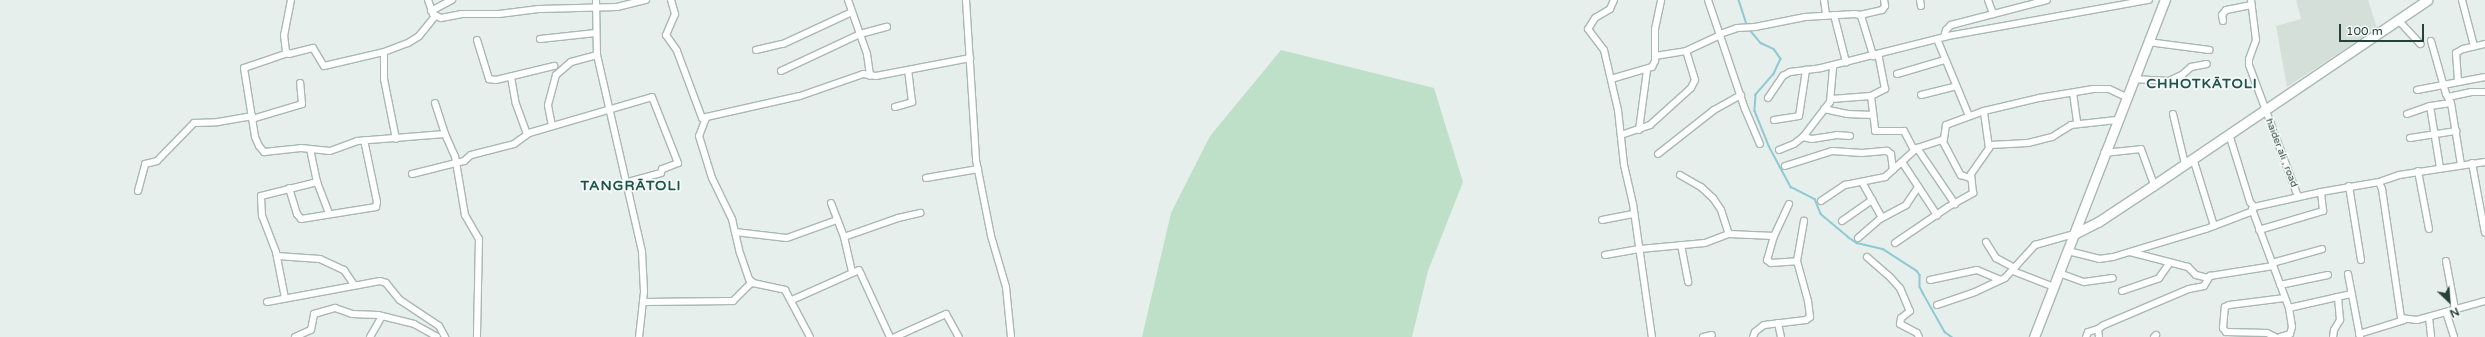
<!DOCTYPE html>
<meta charset="utf-8">
<style>
body{margin:0}
#map{position:relative;width:2485px;height:337px;overflow:hidden;background:#e6efeb;font-family:"Varela Round",sans-serif}
div>[style]{position:absolute}
[style*='--x']{left:calc(var(--x)*1px);top:calc(var(--y)*1px);width:calc(var(--w)*1px);rotate:calc(var(--a)*1deg)}
.built>*{inset:0;background:#d4dfda}
.green>*{inset:0;background:#bfe0c8}
.stream>*{height:1.5px;margin:-0.75px;padding:0 0.75px;transform-origin:0.75px;border-radius:0.75px;background:#8ec9d4}
.roads{filter:drop-shadow(1px 0 #a8b8b2) drop-shadow(-1px 0 #a8b8b2) drop-shadow(0 1px #a8b8b2) drop-shadow(0 -1px #a8b8b2)}
.street>*{height:6px;margin:-3px;padding:0 3px;transform-origin:3px;border-radius:3px;background:#fff}
.secondary>*{height:9px;margin:-4.5px;padding:0 4.5px;transform-origin:4.5px;border-radius:4.5px;background:#fff}
span{translate:-50% -50%;white-space:nowrap;text-align:center;line-height:1.15;-webkit-text-stroke:3.5px #f7fbf9;paint-order:stroke}
.street-label{font-size:10px;color:#24423a}
.district-label{font-size:14px;color:#1f5548;font-weight:700;letter-spacing:1px}
.north{position:absolute;left:2429px;top:281px;width:40px;height:40px;-webkit-text-stroke:3px #f7fbf9;paint-order:stroke;rotate:155deg;font-size:11px;font-weight:700;line-height:16px;text-align:center;color:#24423a}
.north::after{content:'';display:block;margin:auto;width:14px;height:18px;background:#24423a;clip-path:polygon(50% 0,100% 100%,50% 72%,0 100%)}
.scale{position:absolute;left:2339px;top:24px;width:85px;height:18px;box-sizing:border-box;border:2px solid #24423a;border-top:0;padding-left:5px;font-size:12px;line-height:14px;white-space:nowrap;color:#24423a;-webkit-text-stroke:3px #f7fbf9;paint-order:stroke}
</style>
<div id="map">
<div class="built">
<div style="clip-path:polygon(2296px 0,2368px 0,2377px 28px,2287px 87px,2276px 26px,2301px 19px)"></div>
</div>
<div class="green">
<div style="clip-path:polygon(1281px 50px,1434px 88px,1463px 182px,1428px 271px,1412px 337px,1142px 337px,1171px 213px,1210px 136px)"></div>
</div>
<div class="stream">
<div style="--x:1739;--y:0;--w:26;--a:72"></div>
<div style="--x:1750;--y:30;--w:17;--a:50"></div>
<div style="--x:1761;--y:43;--w:14;--a:25"></div>
<div style="--x:1774;--y:49;--w:12;--a:55"></div>
<div style="--x:1781;--y:59;--w:17;--a:115"></div>
<div style="--x:1774;--y:74;--w:28;--a:131"></div>
<div style="--x:1756;--y:95;--w:16;--a:94"></div>
<div style="--x:1755;--y:111;--w:38;--a:68"></div>
<div style="--x:1769;--y:146;--w:47;--a:61.8"></div>
<div style="--x:1791;--y:187;--w:27;--a:27"></div>
<div style="--x:1815;--y:199;--w:16;--a:68"></div>
<div style="--x:1821;--y:214;--w:35;--a:40"></div>
<div style="--x:1848;--y:237;--w:11;--a:34"></div>
<div style="--x:1857;--y:243;--w:27;--a:13"></div>
<div style="--x:1883;--y:249;--w:40;--a:32.9"></div>
<div style="--x:1917;--y:271;--w:5;--a:53"></div>
<div style="--x:1920;--y:275;--w:12;--a:90"></div>
<div style="--x:1920;--y:287;--w:7;--a:63"></div>
<div style="--x:1923;--y:293;--w:45;--a:60.6"></div>
<div style="--x:1945;--y:332;--w:9;--a:36"></div>
</div>
<div class="roads">
<div class="street">
<div style="--x:291;--y:0;--w:36;--a:101"></div>
<div style="--x:284;--y:35;--w:16;--a:83"></div>
<div style="--x:286;--y:51;--w:4;--a:45"></div>
<div style="--x:289;--y:54;--w:25;--a:-14"></div>
<div style="--x:313;--y:48;--w:21;--a:59"></div>
<div style="--x:324;--y:66;--w:62;--a:-13.1"></div>
<div style="--x:384;--y:52;--w:26;--a:-21"></div>
<div style="--x:408;--y:43;--w:13;--a:-32"></div>
<div style="--x:419;--y:36;--w:26;--a:-51"></div>
<div style="--x:428;--y:0;--w:15;--a:70"></div>
<div style="--x:433;--y:14;--w:9;--a:27"></div>
<div style="--x:441;--y:18;--w:20;--a:-11"></div>
<div style="--x:461;--y:14;--w:38;--a:0"></div>
<div style="--x:499;--y:14;--w:40;--a:-7.1"></div>
<div style="--x:539;--y:9;--w:78;--a:-1.5"></div>
<div style="--x:617;--y:7;--w:30;--a:-14"></div>
<div style="--x:596;--y:0;--w:55;--a:89"></div>
<div style="--x:597;--y:55;--w:202;--a:77.1"></div>
<div style="--x:642;--y:252;--w:40;--a:87.1"></div>
<div style="--x:644;--y:292;--w:45;--a:96.3"></div>
<div style="--x:671;--y:0;--w:15;--a:74"></div>
<div style="--x:675;--y:14;--w:23;--a:113"></div>
<div style="--x:666;--y:35;--w:19;--a:55"></div>
<div style="--x:677;--y:51;--w:72;--a:69.5"></div>
<div style="--x:702;--y:118;--w:100;--a:-12.7"></div>
<div style="--x:800;--y:96;--w:67;--a:-19.2"></div>
<div style="--x:863;--y:74;--w:13;--a:9"></div>
<div style="--x:876;--y:76;--w:96;--a:-10.8"></div>
<div style="--x:848;--y:0;--w:57;--a:70.6"></div>
<div style="--x:867;--y:54;--w:22;--a:82"></div>
<div style="--x:966;--y:0;--w:160;--a:86.4"></div>
<div style="--x:976;--y:160;--w:77;--a:78.8"></div>
<div style="--x:991;--y:236;--w:53;--a:73.6"></div>
<div style="--x:1006;--y:287;--w:50;--a:84.3"></div>
<div style="--x:1614;--y:0;--w:10;--a:114"></div>
<div style="--x:1610;--y:9;--w:17;--a:149"></div>
<div style="--x:1595;--y:18;--w:13;--a:122"></div>
<div style="--x:1588;--y:29;--w:26;--a:53"></div>
<div style="--x:1604;--y:50;--w:62;--a:76.9"></div>
<div style="--x:1618;--y:110;--w:55;--a:83.8"></div>
<div style="--x:1624;--y:165;--w:40;--a:77"></div>
<div style="--x:1633;--y:204;--w:134;--a:81.9"></div>
<div style="--x:1708;--y:0;--w:115;--a:71.3"></div>
<div style="--x:1745;--y:109;--w:38;--a:67"></div>
<div style="--x:1824;--y:0;--w:15;--a:82"></div>
<div style="--x:1920;--y:0;--w:6;--a:81"></div>
<div style="--x:1988;--y:0;--w:15;--a:70"></div>
<div style="--x:2251;--y:0;--w:40;--a:82.9"></div>
<div style="--x:2256;--y:40;--w:20;--a:110"></div>
<div style="--x:2249;--y:59;--w:6;--a:90"></div>
<div style="--x:2249;--y:65;--w:141;--a:69.6"></div>
<div style="--x:2462;--y:0;--w:48;--a:75.4"></div>
<div style="--x:431;--y:11;--w:24;--a:-28"></div>
<div style="--x:1834;--y:15;--w:49;--a:75.7"></div>
<div style="--x:1860;--y:15;--w:23;--a:-13"></div>
<div style="--x:1882;--y:10;--w:5;--a:-53"></div>
<div style="--x:1885;--y:6;--w:6;--a:-99"></div>
<div style="--x:2398;--y:20;--w:33;--a:47"></div>
<div style="--x:2223;--y:21;--w:6;--a:-99"></div>
<div style="--x:2222;--y:15;--w:6;--a:-51"></div>
<div style="--x:2226;--y:10;--w:26;--a:-11"></div>
<div style="--x:1720;--y:34;--w:18;--a:-19"></div>
<div style="--x:1737;--y:28;--w:18;--a:-3"></div>
<div style="--x:1755;--y:27;--w:51;--a:-11.3"></div>
<div style="--x:1805;--y:17;--w:50;--a:-3.4"></div>
<div style="--x:1855;--y:14;--w:5;--a:11"></div>
<div style="--x:1860;--y:15;--w:4;--a:63"></div>
<div style="--x:1862;--y:19;--w:39;--a:73"></div>
<div style="--x:1944;--y:37;--w:7;--a:-74"></div>
<div style="--x:1946;--y:30;--w:7;--a:-45"></div>
<div style="--x:1951;--y:25;--w:99;--a:-14.6"></div>
<div style="--x:540;--y:39;--w:56;--a:-6.1"></div>
<div style="--x:1937;--y:39;--w:83;--a:67.4"></div>
<div style="--x:477;--y:40;--w:41;--a:72.9"></div>
<div style="--x:489;--y:79;--w:7;--a:8"></div>
<div style="--x:496;--y:80;--w:60;--a:-13.6"></div>
<div style="--x:2431;--y:41;--w:55;--a:74.2"></div>
<div style="--x:2446;--y:94;--w:10;--a:61"></div>
<div style="--x:2451;--y:103;--w:63;--a:80.8"></div>
<div style="--x:2148;--y:42;--w:62;--a:7.5"></div>
<div style="--x:756;--y:50;--w:28;--a:-13"></div>
<div style="--x:783;--y:44;--w:76;--a:-24.9"></div>
<div style="--x:384;--y:52;--w:27;--a:90"></div>
<div style="--x:384;--y:79;--w:61;--a:78.7"></div>
<div style="--x:288;--y:53;--w:46;--a:161.2"></div>
<div style="--x:244;--y:68;--w:70;--a:80.9"></div>
<div style="--x:255;--y:137;--w:10;--a:66"></div>
<div style="--x:259;--y:146;--w:8;--a:50"></div>
<div style="--x:264;--y:152;--w:37;--a:-6"></div>
<div style="--x:301;--y:148;--w:29;--a:6"></div>
<div style="--x:330;--y:151;--w:29;--a:-20"></div>
<div style="--x:357;--y:141;--w:88;--a:-4.5"></div>
<div style="--x:1655;--y:56;--w:31;--a:-9"></div>
<div style="--x:781;--y:71;--w:87;--a:-25.1"></div>
<div style="--x:860;--y:34;--w:28;--a:-15"></div>
<div style="--x:1897;--y:74;--w:50;--a:-16.3"></div>
<div style="--x:511;--y:77;--w:27;--a:80"></div>
<div style="--x:516;--y:104;--w:32;--a:70"></div>
<div style="--x:1611;--y:79;--w:43;--a:-16.3"></div>
<div style="--x:1652;--y:67;--w:7;--a:-63"></div>
<div style="--x:1655;--y:61;--w:32;--a:-90"></div>
<div style="--x:1655;--y:29;--w:30;--a:-78"></div>
<div style="--x:2133;--y:79;--w:36;--a:3"></div>
<div style="--x:2169;--y:81;--w:14;--a:-25"></div>
<div style="--x:2182;--y:75;--w:12;--a:-42"></div>
<div style="--x:2191;--y:67;--w:16;--a:-11"></div>
<div style="--x:2458;--y:81;--w:28;--a:-94"></div>
<div style="--x:2456;--y:53;--w:8;--a:-30"></div>
<div style="--x:2463;--y:49;--w:23;--a:-13"></div>
<div style="--x:2417;--y:90;--w:69;--a:-10.8"></div>
<div style="--x:2073;--y:93;--w:30;--a:82"></div>
<div style="--x:1921;--y:95;--w:36;--a:-14"></div>
<div style="--x:1871;--y:96;--w:35;--a:83"></div>
<div style="--x:1875;--y:131;--w:29;--a:0"></div>
<div style="--x:1904;--y:131;--w:21;--a:62"></div>
<div style="--x:2448;--y:97;--w:24;--a:-12"></div>
<div style="--x:2471;--y:92;--w:14;--a:0"></div>
<div style="--x:1768;--y:98;--w:27;--a:-56"></div>
<div style="--x:1783;--y:76;--w:8;--a:-30"></div>
<div style="--x:1790;--y:72;--w:31;--a:-7"></div>
<div style="--x:1821;--y:68;--w:131;--a:-14.1"></div>
<div style="--x:1948;--y:36;--w:204;--a:-10.2"></div>
<div style="--x:1831;--y:99;--w:40;--a:-4.3"></div>
<div style="--x:1871;--y:96;--w:16;--a:-27"></div>
<div style="--x:1885;--y:89;--w:36;--a:-101"></div>
<div style="--x:435;--y:103;--w:33;--a:72"></div>
<div style="--x:445;--y:134;--w:24;--a:66"></div>
<div style="--x:455;--y:156;--w:60;--a:80.4"></div>
<div style="--x:465;--y:215;--w:28;--a:60"></div>
<div style="--x:479;--y:239;--w:98;--a:91.2"></div>
<div style="--x:2430;--y:106;--w:63;--a:80.8"></div>
<div style="--x:895;--y:107;--w:18;--a:-16"></div>
<div style="--x:912;--y:102;--w:31;--a:-97"></div>
<div style="--x:1824;--y:109;--w:24;--a:12"></div>
<div style="--x:1847;--y:114;--w:26;--a:2"></div>
<div style="--x:2173;--y:114;--w:51;--a:76.5"></div>
<div style="--x:2407;--y:114;--w:24;--a:-19"></div>
<div style="--x:2430;--y:106;--w:21;--a:-8"></div>
<div style="--x:706;--y:118;--w:19;--a:111"></div>
<div style="--x:699;--y:136;--w:44;--a:72.8"></div>
<div style="--x:712;--y:178;--w:46;--a:64"></div>
<div style="--x:732;--y:219;--w:35;--a:77"></div>
<div style="--x:740;--y:253;--w:28;--a:71"></div>
<div style="--x:749;--y:279;--w:6;--a:45"></div>
<div style="--x:753;--y:283;--w:33;--a:12"></div>
<div style="--x:785;--y:290;--w:53;--a:62"></div>
<div style="--x:252;--y:119;--w:52;--a:-16.7"></div>
<div style="--x:302;--y:104;--w:21;--a:-95"></div>
<div style="--x:1774;--y:120;--w:25;--a:-9"></div>
<div style="--x:1799;--y:116;--w:47;--a:-81.3"></div>
<div style="--x:552;--y:126;--w:21;--a:-101"></div>
<div style="--x:548;--y:105;--w:31;--a:-75"></div>
<div style="--x:556;--y:75;--w:20;--a:-41"></div>
<div style="--x:571;--y:62;--w:27;--a:-15"></div>
<div style="--x:1639;--y:130;--w:61;--a:-82.4"></div>
<div style="--x:2229;--y:134;--w:71;--a:72.8"></div>
<div style="--x:2250;--y:202;--w:6;--a:51"></div>
<div style="--x:2254;--y:207;--w:69;--a:-12.6"></div>
<div style="--x:2321;--y:192;--w:59;--a:-9.8"></div>
<div style="--x:2379;--y:182;--w:8;--a:67"></div>
<div style="--x:2382;--y:189;--w:130;--a:81.6"></div>
<div style="--x:2401;--y:318;--w:16;--a:7"></div>
<div style="--x:2417;--y:320;--w:71;--a:-15.6"></div>
<div style="--x:1621;--y:135;--w:31;--a:-19"></div>
<div style="--x:1650;--y:125;--w:55;--a:-42.1"></div>
<div style="--x:1691;--y:88;--w:9;--a:-63"></div>
<div style="--x:1695;--y:80;--w:30;--a:-107"></div>
<div style="--x:1686;--y:51;--w:38;--a:-25"></div>
<div style="--x:1803;--y:137;--w:9;--a:13"></div>
<div style="--x:1812;--y:139;--w:25;--a:-9"></div>
<div style="--x:1837;--y:135;--w:13;--a:4"></div>
<div style="--x:2410;--y:138;--w:47;--a:-8.7"></div>
<div style="--x:1942;--y:140;--w:40;--a:62"></div>
<div style="--x:1961;--y:175;--w:9;--a:18"></div>
<div style="--x:1990;--y:145;--w:38;--a:-3"></div>
<div style="--x:2028;--y:143;--w:25;--a:-14"></div>
<div style="--x:2052;--y:137;--w:22;--a:-32"></div>
<div style="--x:2071;--y:125;--w:46;--a:-6.2"></div>
<div style="--x:1917;--y:148;--w:68;--a:55.8"></div>
<div style="--x:310;--y:149;--w:34;--a:78"></div>
<div style="--x:317;--y:182;--w:34;--a:69"></div>
<div style="--x:1779;--y:150;--w:16;--a:-22"></div>
<div style="--x:1794;--y:144;--w:11;--a:-38"></div>
<div style="--x:1803;--y:137;--w:44;--a:-52.4"></div>
<div style="--x:1830;--y:102;--w:37;--a:-85"></div>
<div style="--x:2104;--y:153;--w:37;--a:-6"></div>
<div style="--x:2141;--y:149;--w:38;--a:70"></div>
<div style="--x:1658;--y:154;--w:71;--a:-38.2"></div>
<div style="--x:1714;--y:110;--w:31;--a:-29"></div>
<div style="--x:2193;--y:158;--w:71;--a:72.8"></div>
<div style="--x:1902;--y:162;--w:64;--a:56.6"></div>
<div style="--x:2472;--y:163;--w:71;--a:79.5"></div>
<div style="--x:1785;--y:166;--w:49;--a:-17.7"></div>
<div style="--x:1832;--y:151;--w:30;--a:4"></div>
<div style="--x:1862;--y:153;--w:25;--a:-5"></div>
<div style="--x:1887;--y:151;--w:5;--a:37"></div>
<div style="--x:1891;--y:154;--w:16;--a:83"></div>
<div style="--x:2418;--y:171;--w:59;--a:79.3"></div>
<div style="--x:412;--y:174;--w:54;--a:-14"></div>
<div style="--x:464;--y:161;--w:9;--a:-41"></div>
<div style="--x:471;--y:155;--w:44;--a:-14.3"></div>
<div style="--x:514;--y:144;--w:19;--a:-36"></div>
<div style="--x:529;--y:133;--w:128;--a:-16.3"></div>
<div style="--x:652;--y:97;--w:71;--a:68.5"></div>
<div style="--x:678;--y:163;--w:17;--a:159"></div>
<div style="--x:662;--y:169;--w:4;--a:104"></div>
<div style="--x:661;--y:173;--w:35;--a:165"></div>
<div style="--x:1680;--y:175;--w:24;--a:30"></div>
<div style="--x:1701;--y:187;--w:16;--a:43"></div>
<div style="--x:1713;--y:198;--w:14;--a:56"></div>
<div style="--x:1721;--y:210;--w:25;--a:72"></div>
<div style="--x:926;--y:178;--w:53;--a:-9.8"></div>
<div style="--x:1862;--y:182;--w:41;--a:60.9"></div>
<div style="--x:2379;--y:182;--w:21;--a:-19"></div>
<div style="--x:2399;--y:175;--w:87;--a:-8.6"></div>
<div style="--x:2349;--y:186;--w:75;--a:80.8"></div>
<div style="--x:289;--y:188;--w:27;--a:73"></div>
<div style="--x:297;--y:214;--w:6;--a:51"></div>
<div style="--x:301;--y:219;--w:76;--a:-9.1"></div>
<div style="--x:376;--y:207;--w:5;--a:-79"></div>
<div style="--x:377;--y:202;--w:63;--a:-101.8"></div>
<div style="--x:138;--y:191;--w:28;--a:-75"></div>
<div style="--x:145;--y:164;--w:12;--a:-14"></div>
<div style="--x:157;--y:161;--w:53;--a:-45.8"></div>
<div style="--x:194;--y:123;--w:24;--a:-2"></div>
<div style="--x:218;--y:122;--w:35;--a:-10"></div>
<div style="--x:1821;--y:201;--w:29;--a:-34"></div>
<div style="--x:1845;--y:185;--w:41;--a:-11.3"></div>
<div style="--x:1885;--y:177;--w:43;--a:-42.2"></div>
<div style="--x:1917;--y:148;--w:28;--a:-18"></div>
<div style="--x:1944;--y:139;--w:14;--a:-82"></div>
<div style="--x:1946;--y:125;--w:40;--a:-20.2"></div>
<div style="--x:1984;--y:111;--w:57;--a:-13.3"></div>
<div style="--x:2039;--y:98;--w:55;--a:-9.5"></div>
<div style="--x:2093;--y:89;--w:16;--a:0"></div>
<div style="--x:2109;--y:89;--w:19;--a:25"></div>
<div style="--x:831;--y:203;--w:36;--a:69"></div>
<div style="--x:844;--y:237;--w:37;--a:77"></div>
<div style="--x:1789;--y:204;--w:35;--a:115"></div>
<div style="--x:1774;--y:236;--w:25;--a:106"></div>
<div style="--x:1767;--y:260;--w:5;--a:37"></div>
<div style="--x:1771;--y:263;--w:26;--a:-4"></div>
<div style="--x:2252;--y:209;--w:106;--a:69.5"></div>
<div style="--x:2289;--y:308;--w:19;--a:81"></div>
<div style="--x:2292;--y:327;--w:7;--a:106"></div>
<div style="--x:2290;--y:334;--w:10;--a:163"></div>
<div style="--x:1602;--y:220;--w:33;--a:-11"></div>
<div style="--x:1842;--y:221;--w:37;--a:-35"></div>
<div style="--x:2259;--y:230;--w:67;--a:-16.5"></div>
<div style="--x:2323;--y:211;--w:19;--a:-96"></div>
<div style="--x:735;--y:232;--w:52;--a:6.6"></div>
<div style="--x:787;--y:238;--w:53;--a:-19.8"></div>
<div style="--x:844;--y:237;--w:57;--a:-19.4"></div>
<div style="--x:898;--y:218;--w:23;--a:-13"></div>
<div style="--x:1858;--y:238;--w:29;--a:-41"></div>
<div style="--x:1880;--y:219;--w:30;--a:-28"></div>
<div style="--x:1906;--y:205;--w:22;--a:-56"></div>
<div style="--x:1986;--y:242;--w:19;--a:58"></div>
<div style="--x:1996;--y:258;--w:21;--a:28"></div>
<div style="--x:1895;--y:243;--w:64;--a:-34.2"></div>
<div style="--x:1948;--y:207;--w:29;--a:-29"></div>
<div style="--x:1973;--y:193;--w:19;--a:-96"></div>
<div style="--x:1971;--y:174;--w:32;--a:-55"></div>
<div style="--x:1989;--y:148;--w:37;--a:-98"></div>
<div style="--x:1681;--y:245;--w:38;--a:79"></div>
<div style="--x:2068;--y:251;--w:32;--a:14"></div>
<div style="--x:2099;--y:259;--w:14;--a:-8"></div>
<div style="--x:2113;--y:257;--w:97;--a:-16.8"></div>
<div style="--x:2206;--y:229;--w:50;--a:-21"></div>
<div style="--x:2130;--y:252;--w:60;--a:14.5"></div>
<div style="--x:2188;--y:267;--w:11;--a:45"></div>
<div style="--x:2196;--y:275;--w:12;--a:14"></div>
<div style="--x:1605;--y:255;--w:36;--a:-10"></div>
<div style="--x:1640;--y:249;--w:65;--a:-5.3"></div>
<div style="--x:1705;--y:243;--w:26;--a:-21"></div>
<div style="--x:1729;--y:234;--w:45;--a:2.5"></div>
<div style="--x:277;--y:256;--w:43;--a:4"></div>
<div style="--x:320;--y:259;--w:26;--a:25"></div>
<div style="--x:344;--y:270;--w:18;--a:56"></div>
<div style="--x:1867;--y:257;--w:30;--a:41"></div>
<div style="--x:1890;--y:277;--w:15;--a:48"></div>
<div style="--x:1900;--y:288;--w:25;--a:67"></div>
<div style="--x:1910;--y:311;--w:11;--a:142"></div>
<div style="--x:1901;--y:318;--w:6;--a:99"></div>
<div style="--x:1900;--y:324;--w:19;--a:28"></div>
<div style="--x:1917;--y:333;--w:4;--a:63"></div>
<div style="--x:2446;--y:261;--w:49;--a:79.4"></div>
<div style="--x:2272;--y:263;--w:52;--a:-15.6"></div>
<div style="--x:2013;--y:271;--w:44;--a:21.3"></div>
<div style="--x:2059;--y:273;--w:27;--a:20"></div>
<div style="--x:2084;--y:282;--w:29;--a:-8"></div>
<div style="--x:2348;--y:274;--w:64;--a:79.2"></div>
<div style="--x:1930;--y:280;--w:48;--a:-12"></div>
<div style="--x:1977;--y:270;--w:25;--a:23"></div>
<div style="--x:2280;--y:285;--w:49;--a:-11.8"></div>
<div style="--x:2122;--y:291;--w:39;--a:-19"></div>
<div style="--x:2159;--y:278;--w:19;--a:-55"></div>
<div style="--x:285;--y:298;--w:47;--a:-101.1"></div>
<div style="--x:276;--y:252;--w:39;--a:-111"></div>
<div style="--x:262;--y:216;--w:20;--a:-93"></div>
<div style="--x:261;--y:196;--w:58;--a:-14"></div>
<div style="--x:792;--y:300;--w:73;--a:-24.1"></div>
<div style="--x:859;--y:270;--w:74;--a:65.2"></div>
<div style="--x:267;--y:302;--w:115;--a:-10.5"></div>
<div style="--x:380;--y:281;--w:6;--a:18"></div>
<div style="--x:386;--y:283;--w:22;--a:51"></div>
<div style="--x:400;--y:300;--w:47;--a:33.7"></div>
<div style="--x:439;--y:326;--w:13;--a:61"></div>
<div style="--x:644;--y:302;--w:89;--a:-0.6"></div>
<div style="--x:733;--y:301;--w:27;--a:-45"></div>
<div style="--x:1937;--y:305;--w:40;--a:-18.9"></div>
<div style="--x:1975;--y:292;--w:33;--a:-25"></div>
<div style="--x:2005;--y:278;--w:45;--a:-47.7"></div>
<div style="--x:2035;--y:245;--w:41;--a:-15.8"></div>
<div style="--x:2289;--y:308;--w:64;--a:-12.7"></div>
<div style="--x:2446;--y:312;--w:26;--a:72"></div>
<div style="--x:2429;--y:317;--w:20;--a:84"></div>
<div style="--x:1778;--y:323;--w:14;--a:78"></div>
<div style="--x:2359;--y:334;--w:47;--a:-17.3"></div>
<div style="--x:295;--y:337;--w:17;--a:-24"></div>
<div style="--x:311;--y:330;--w:16;--a:-79"></div>
<div style="--x:314;--y:314;--w:22;--a:-16"></div>
<div style="--x:335;--y:308;--w:18;--a:19"></div>
<div style="--x:352;--y:314;--w:26;--a:2"></div>
<div style="--x:378;--y:315;--w:37;--a:14"></div>
<div style="--x:414;--y:324;--w:26;--a:29"></div>
<div style="--x:370;--y:337;--w:24;--a:-60"></div>
<div style="--x:895;--y:337;--w:56;--a:-24.3"></div>
<div style="--x:946;--y:314;--w:26;--a:61"></div>
<div style="--x:1703;--y:337;--w:9;--a:-13"></div>
<div style="--x:1753;--y:337;--w:5;--a:-68"></div>
<div style="--x:1755;--y:332;--w:11;--a:-38"></div>
<div style="--x:1764;--y:325;--w:42;--a:-6.8"></div>
<div style="--x:1806;--y:320;--w:5;--a:-37"></div>
<div style="--x:1810;--y:317;--w:16;--a:-97"></div>
<div style="--x:1808;--y:301;--w:41;--a:-105.4"></div>
<div style="--x:1797;--y:261;--w:41;--a:-80.1"></div>
<div style="--x:2086;--y:337;--w:5;--a:-68"></div>
<div style="--x:2088;--y:332;--w:10;--a:-17"></div>
<div style="--x:2099;--y:337;--w:8;--a:-97"></div>
<div style="--x:2098;--y:329;--w:7;--a:-34"></div>
<div style="--x:2104;--y:325;--w:92;--a:-23"></div>
<div style="--x:2189;--y:289;--w:15;--a:-11"></div>
<div style="--x:2204;--y:286;--w:12;--a:-59"></div>
<div style="--x:2210;--y:276;--w:64;--a:-9"></div>
<div style="--x:2154;--y:337;--w:3;--a:-45"></div>
<div style="--x:2275;--y:337;--w:9;--a:-153"></div>
<div style="--x:2267;--y:333;--w:41;--a:-178.6"></div>
<div style="--x:2226;--y:332;--w:5;--a:-127"></div>
<div style="--x:2223;--y:328;--w:21;--a:-85"></div>
<div style="--x:2225;--y:307;--w:4;--a:-27"></div>
<div style="--x:2229;--y:305;--w:56;--a:-7.1"></div>
<div style="--x:2333;--y:337;--w:7;--a:-82"></div>
<div style="--x:2334;--y:330;--w:12;--a:-59"></div>
<div style="--x:2340;--y:320;--w:23;--a:-95"></div>
</div>
<div class="secondary">
<div style="--x:2074;--y:234;--w:27;--a:-27"></div>
<div style="--x:2098;--y:222;--w:67;--a:-33.5"></div>
<div style="--x:2154;--y:185;--w:330;--a:-34.1"></div>
<div style="--x:2034;--y:337;--w:362;--a:-68.8"></div>
</div>
</div>
<div class="street-label">
<span style="left:2281px;top:153px;rotate:69deg">haider ali , road</span>
</div>
<div class="district-label">
<span style="left:2202px;top:84px">CHHOTKĀTOLI</span>
<span style="left:631px;top:186px">TANGRĀTOLI</span>
</div>
<div class="north">N</div>
<div class="scale">100 m</div>
</div>
